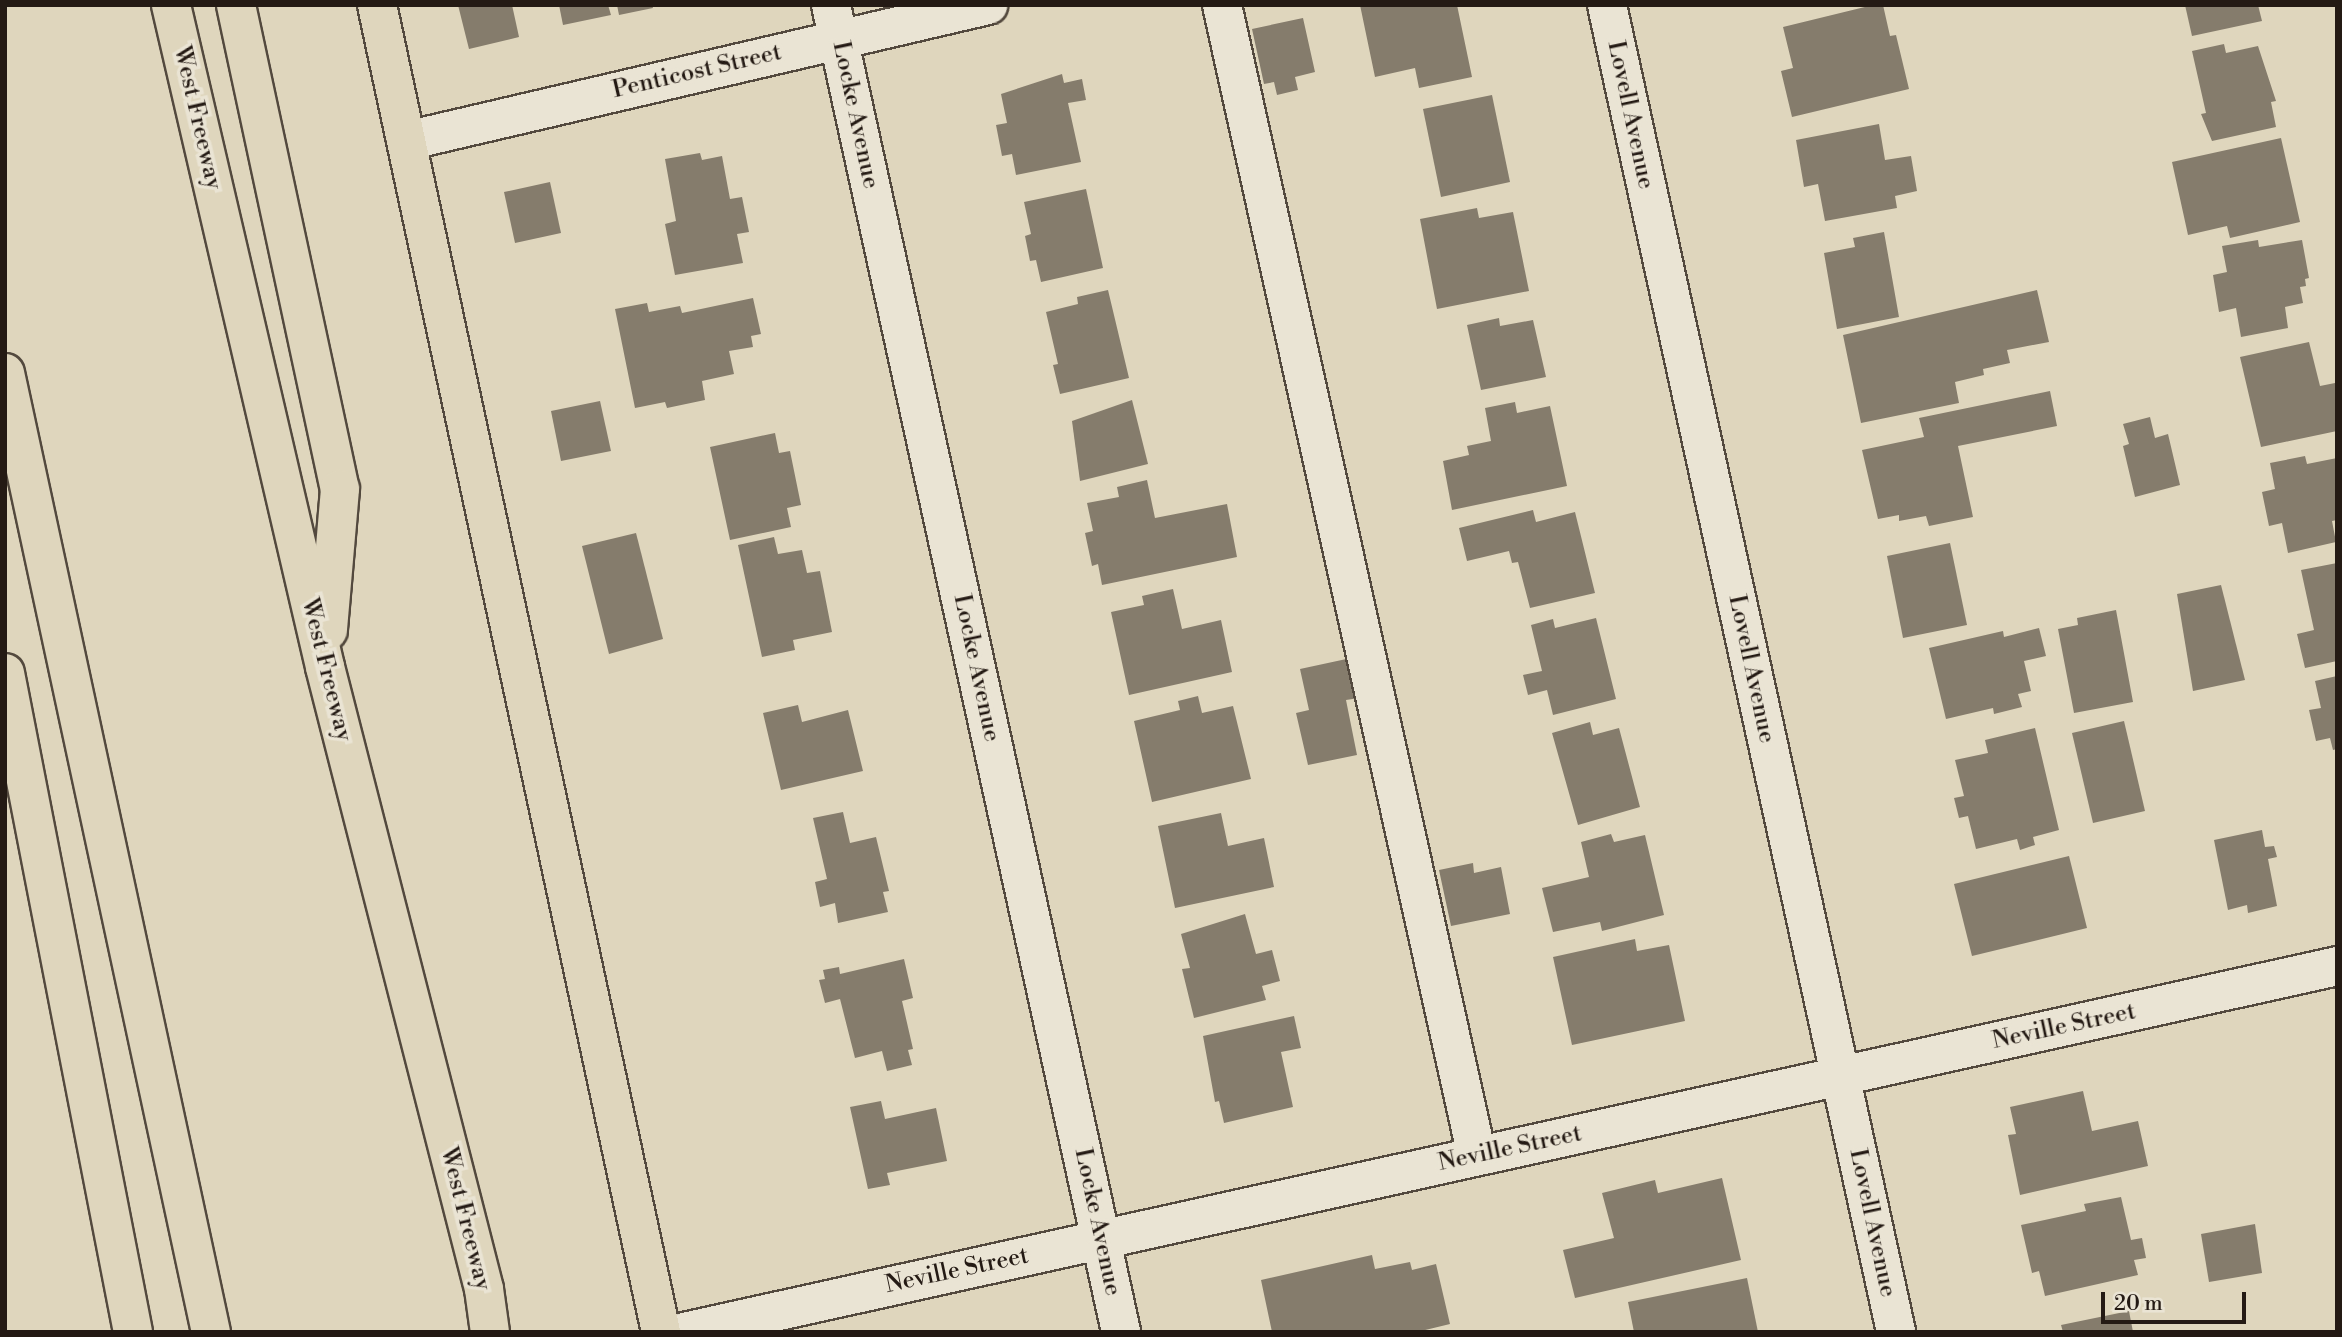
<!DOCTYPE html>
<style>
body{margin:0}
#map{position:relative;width:2342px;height:1337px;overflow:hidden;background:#dfd6bd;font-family:"Libre Bodoni",serif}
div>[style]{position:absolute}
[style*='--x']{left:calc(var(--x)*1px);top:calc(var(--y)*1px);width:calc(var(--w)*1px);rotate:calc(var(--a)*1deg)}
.building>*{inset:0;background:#857c6c}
.roads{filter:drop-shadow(2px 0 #53493e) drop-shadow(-2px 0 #53493e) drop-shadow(0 2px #53493e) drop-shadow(0 -2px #53493e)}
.minor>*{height:38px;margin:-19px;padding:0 19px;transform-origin:19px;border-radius:19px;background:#eae4d4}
.major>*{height:38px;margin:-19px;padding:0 19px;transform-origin:19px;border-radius:19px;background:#dfd6bd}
.highway>*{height:38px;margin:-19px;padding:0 19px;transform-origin:19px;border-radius:19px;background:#dfd6bd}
span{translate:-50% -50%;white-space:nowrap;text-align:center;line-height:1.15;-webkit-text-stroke:7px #eae4d4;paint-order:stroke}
.street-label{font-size:24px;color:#241a14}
.frame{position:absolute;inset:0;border:7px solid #241a14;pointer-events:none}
.scale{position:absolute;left:2101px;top:1292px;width:145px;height:32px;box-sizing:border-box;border:4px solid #241a14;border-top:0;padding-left:9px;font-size:21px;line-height:24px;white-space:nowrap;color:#241a14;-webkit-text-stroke:5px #eae4d4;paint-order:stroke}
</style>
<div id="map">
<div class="building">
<div style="clip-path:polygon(458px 5px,512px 5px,519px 37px,469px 49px)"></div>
<div style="clip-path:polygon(559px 5px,608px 5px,611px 15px,563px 25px)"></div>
<div style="clip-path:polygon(617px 5px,652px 5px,653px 8px,619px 15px)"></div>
<div style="clip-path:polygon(1360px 5px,1457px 5px,1472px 77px,1419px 88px,1415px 68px,1375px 77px)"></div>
<div style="clip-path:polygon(1873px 5px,1883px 5px,1890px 36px,1896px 35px,1909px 89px,1792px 117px,1781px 71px,1793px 68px,1783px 27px)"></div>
<div style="clip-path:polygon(2185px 5px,2258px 5px,2262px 21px,2192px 36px)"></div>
<div style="clip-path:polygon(1303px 18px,1315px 72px,1295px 77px,1298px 90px,1277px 95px,1274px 82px,1264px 84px,1252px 29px)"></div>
<div style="clip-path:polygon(2224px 44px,2226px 53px,2258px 46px,2276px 101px,2271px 102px,2276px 127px,2212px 141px,2201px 114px,2206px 113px,2192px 51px)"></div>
<div style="clip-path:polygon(1062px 74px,1064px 83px,1082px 79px,1086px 100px,1068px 103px,1081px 162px,1016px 175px,1012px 154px,1002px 156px,996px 125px,1007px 123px,1001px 94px)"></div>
<div style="clip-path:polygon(1492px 95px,1510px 182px,1441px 197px,1423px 109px)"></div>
<div style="clip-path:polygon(1879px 124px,1885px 160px,1911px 156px,1917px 191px,1895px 196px,1897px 208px,1825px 221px,1818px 184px,1804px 187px,1796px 140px)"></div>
<div style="clip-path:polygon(2281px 138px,2300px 222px,2230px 238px,2227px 226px,2188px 235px,2172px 162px)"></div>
<div style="clip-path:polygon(700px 153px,702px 160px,722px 156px,730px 199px,742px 197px,749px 232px,737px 234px,743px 263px,675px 275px,665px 224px,676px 221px,665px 159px)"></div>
<div style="clip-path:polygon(550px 182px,561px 233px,515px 243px,504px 192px)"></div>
<div style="clip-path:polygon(1086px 189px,1103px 268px,1041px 282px,1036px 260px,1030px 261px,1025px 236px,1031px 234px,1024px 202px)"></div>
<div style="clip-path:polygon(1477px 208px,1479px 218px,1513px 212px,1529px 291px,1437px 309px,1420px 219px)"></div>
<div style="clip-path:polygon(1884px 232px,1899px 317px,1837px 329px,1824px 253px,1855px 247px,1853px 238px)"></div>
<div style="clip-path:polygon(2258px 240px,2259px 247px,2302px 240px,2309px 278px,2305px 279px,2306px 286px,2300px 287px,2303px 303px,2285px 307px,2288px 328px,2241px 337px,2236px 308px,2219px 312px,2213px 275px,2227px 272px,2222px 246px)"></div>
<div style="clip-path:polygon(1108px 290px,1129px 378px,1060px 394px,1053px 365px,1058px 364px,1046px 312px,1078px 304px,1077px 297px)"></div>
<div style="clip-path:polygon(2037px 290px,2049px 342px,2007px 350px,2010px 363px,1983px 369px,1984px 375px,1955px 382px,1959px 403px,1861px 423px,1843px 335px)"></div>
<div style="clip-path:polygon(753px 298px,761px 334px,751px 336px,753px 347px,729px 351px,734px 374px,702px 381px,705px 400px,667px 408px,665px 402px,635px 408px,615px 309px,647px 303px,649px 312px,680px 306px,682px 313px)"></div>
<div style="clip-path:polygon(1499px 318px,1500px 326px,1533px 320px,1546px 377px,1481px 390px,1467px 325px)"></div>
<div style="clip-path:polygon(2309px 342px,2320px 386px,2335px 383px,2337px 431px,2261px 447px,2240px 357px)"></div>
<div style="clip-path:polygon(2050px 391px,2057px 426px,1958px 446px,1973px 517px,1929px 526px,1926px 516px,1899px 521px,1899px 515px,1878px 519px,1862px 450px,1924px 437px,1919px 418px)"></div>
<div style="clip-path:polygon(1132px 400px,1148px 464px,1080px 481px,1072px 421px)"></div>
<div style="clip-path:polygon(600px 401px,611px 451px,561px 461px,551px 411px)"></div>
<div style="clip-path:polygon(1515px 402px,1517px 413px,1550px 406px,1567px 486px,1452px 510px,1443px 461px,1469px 455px,1467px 446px,1491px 441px,1485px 408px)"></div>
<div style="clip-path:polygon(2150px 417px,2155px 438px,2168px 434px,2180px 485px,2135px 497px,2123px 446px,2129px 444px,2123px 424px)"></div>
<div style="clip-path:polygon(775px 433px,779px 453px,790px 451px,801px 505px,787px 508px,791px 527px,730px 540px,710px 447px)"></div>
<div style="clip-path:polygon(2305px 456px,2307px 464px,2337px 458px,2337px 520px,2332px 521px,2336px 542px,2288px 553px,2282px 523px,2269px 526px,2262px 492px,2275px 489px,2270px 463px)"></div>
<div style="clip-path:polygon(1147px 480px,1155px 518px,1227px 504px,1237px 557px,1102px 585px,1098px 564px,1092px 566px,1085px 533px,1093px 531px,1087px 503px,1119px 497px,1117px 487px)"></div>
<div style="clip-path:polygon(1533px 510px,1536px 522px,1575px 512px,1595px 593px,1530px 608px,1518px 562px,1512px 563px,1509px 551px,1467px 561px,1459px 528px)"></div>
<div style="clip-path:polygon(636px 533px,663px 639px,609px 654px,582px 546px)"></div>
<div style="clip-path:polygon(774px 537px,778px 554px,802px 550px,807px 573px,820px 571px,832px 632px,793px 640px,795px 650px,762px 657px,738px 545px)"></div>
<div style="clip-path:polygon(1950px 543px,1967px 625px,1903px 638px,1887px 556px)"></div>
<div style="clip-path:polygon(2337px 563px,2337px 661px,2305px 668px,2297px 634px,2314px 630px,2301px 570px)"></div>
<div style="clip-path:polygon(2221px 585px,2245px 680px,2193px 691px,2177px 594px)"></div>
<div style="clip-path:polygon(1173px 589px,1182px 629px,1221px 620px,1232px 672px,1129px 695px,1111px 612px,1144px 605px,1142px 596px)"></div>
<div style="clip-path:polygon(2116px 610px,2133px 702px,2074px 713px,2058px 629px,2078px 625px,2077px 618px)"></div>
<div style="clip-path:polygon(1596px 618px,1616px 699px,1553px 715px,1547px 690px,1528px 695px,1523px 675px,1542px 671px,1531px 625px,1553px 619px,1555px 628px)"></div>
<div style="clip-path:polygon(2039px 628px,2046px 656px,2024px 661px,2031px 691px,2018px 694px,2022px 707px,1994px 714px,1993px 708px,1946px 719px,1929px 648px,2003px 631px,2004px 637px)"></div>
<div style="clip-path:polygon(1351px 658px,1359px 698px,1346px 700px,1357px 755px,1308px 765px,1296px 713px,1309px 710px,1300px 669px)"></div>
<div style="clip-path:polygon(2337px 676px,2337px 749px,2333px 750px,2330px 738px,2316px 741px,2309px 710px,2321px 708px,2315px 681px)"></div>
<div style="clip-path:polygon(1198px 696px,1202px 713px,1233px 706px,1251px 779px,1152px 802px,1134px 721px,1180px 710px,1178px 701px)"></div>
<div style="clip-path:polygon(798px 705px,802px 722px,848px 710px,863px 771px,781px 790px,763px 713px)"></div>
<div style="clip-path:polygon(2124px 721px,2145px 811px,2093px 823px,2072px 733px)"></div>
<div style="clip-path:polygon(1590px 722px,1593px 735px,1619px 728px,1640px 807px,1578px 825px,1552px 733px)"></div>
<div style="clip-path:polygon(2035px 728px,2059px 830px,2033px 837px,2035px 845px,2020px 850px,2017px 839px,1976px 849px,1968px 816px,1959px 818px,1954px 798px,1964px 796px,1955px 760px,1988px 753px,1985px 740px)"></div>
<div style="clip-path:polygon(843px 812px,850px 843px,876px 837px,889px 891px,883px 892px,888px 912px,838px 923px,835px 903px,820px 907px,815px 882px,827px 879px,813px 818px)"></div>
<div style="clip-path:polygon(1221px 813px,1228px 846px,1264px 838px,1274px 887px,1175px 908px,1158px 826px)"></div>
<div style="clip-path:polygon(2262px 830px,2265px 847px,2274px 846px,2277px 857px,2268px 859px,2277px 906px,2248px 913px,2247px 905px,2228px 910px,2214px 840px)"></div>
<div style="clip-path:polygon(1611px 834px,1614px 842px,1645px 835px,1664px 915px,1602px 931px,1600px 922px,1553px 932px,1542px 888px,1589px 877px,1581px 842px)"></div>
<div style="clip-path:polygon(2069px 856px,2087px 928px,1972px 956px,1954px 884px)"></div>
<div style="clip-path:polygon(1473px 863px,1474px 873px,1501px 867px,1510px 914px,1451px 926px,1439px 870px)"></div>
<div style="clip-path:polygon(1245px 914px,1256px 954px,1272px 950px,1280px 981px,1262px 986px,1266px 1000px,1194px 1018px,1182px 969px,1190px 968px,1181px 934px)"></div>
<div style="clip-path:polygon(1635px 939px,1637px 951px,1669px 945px,1685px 1021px,1572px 1045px,1553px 957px)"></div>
<div style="clip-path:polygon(904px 959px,913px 998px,902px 1001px,913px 1049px,908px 1050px,912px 1065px,887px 1071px,882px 1051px,855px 1058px,840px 999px,825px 1003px,819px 980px,825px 979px,823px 970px,839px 967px,840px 974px)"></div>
<div style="clip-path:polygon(1294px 1016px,1301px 1048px,1281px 1052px,1293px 1107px,1224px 1123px,1219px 1101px,1215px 1102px,1203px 1036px)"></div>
<div style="clip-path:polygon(2083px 1091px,2092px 1131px,2138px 1121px,2148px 1166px,2020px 1195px,2008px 1135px,2016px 1134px,2010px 1107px)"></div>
<div style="clip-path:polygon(881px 1101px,885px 1119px,936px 1108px,947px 1161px,887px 1173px,890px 1185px,868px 1189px,850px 1107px)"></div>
<div style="clip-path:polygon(1722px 1178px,1741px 1260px,1575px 1298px,1563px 1250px,1614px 1238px,1602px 1193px,1655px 1180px,1658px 1193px)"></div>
<div style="clip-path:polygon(2121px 1197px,2131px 1240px,2142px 1238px,2146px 1258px,2134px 1260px,2138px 1275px,2045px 1296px,2039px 1271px,2032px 1273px,2021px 1225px,2086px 1211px,2084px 1204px)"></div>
<div style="clip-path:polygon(2255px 1224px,2262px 1273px,2209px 1282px,2201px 1234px)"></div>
<div style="clip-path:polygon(1372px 1255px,1375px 1269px,1410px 1262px,1412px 1270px,1436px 1264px,1450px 1324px,1417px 1332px,1272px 1332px,1261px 1280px)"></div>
<div style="clip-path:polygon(1747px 1278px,1758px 1332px,1634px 1332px,1628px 1302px)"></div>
<div style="clip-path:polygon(2129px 1311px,2133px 1332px,2063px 1332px,2061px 1325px)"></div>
</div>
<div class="roads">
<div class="minor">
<div style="--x:831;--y:5;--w:1358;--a:77.67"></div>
<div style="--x:1222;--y:5;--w:1179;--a:77.51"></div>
<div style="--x:1607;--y:5;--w:1358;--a:77.71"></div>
<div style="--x:406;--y:141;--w:598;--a:-13.15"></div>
<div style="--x:684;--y:1332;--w:1693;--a:-12.48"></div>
</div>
<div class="major">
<div style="--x:377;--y:5;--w:1357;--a:77.92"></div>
</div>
<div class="highway">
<div style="--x:171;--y:5;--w:680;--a:76.9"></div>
<div style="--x:325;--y:667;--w:642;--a:75.66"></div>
<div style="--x:484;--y:1289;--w:43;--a:82.1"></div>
<div style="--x:236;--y:5;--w:495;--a:77.9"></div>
<div style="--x:340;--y:489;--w:142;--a:94.9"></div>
<div style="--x:5;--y:373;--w:981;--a:77.88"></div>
<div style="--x:5;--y:673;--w:671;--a:79.01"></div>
</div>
</div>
<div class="street-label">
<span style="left:697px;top:72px;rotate:-13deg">Penticost Street</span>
<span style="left:855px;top:115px;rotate:78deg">Locke Avenue</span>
<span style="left:1630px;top:115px;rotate:78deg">Lovell Avenue</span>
<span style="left:197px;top:118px;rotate:77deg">West Freeway</span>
<span style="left:976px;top:668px;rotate:78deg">Locke Avenue</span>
<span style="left:1751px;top:669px;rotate:78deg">Lovell Avenue</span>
<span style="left:326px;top:670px;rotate:76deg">West Freeway</span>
<span style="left:2064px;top:1027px;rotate:-12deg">Neville Street</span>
<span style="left:1510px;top:1149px;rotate:-12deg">Neville Street</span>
<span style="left:465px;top:1219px;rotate:76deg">West Freeway</span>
<span style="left:1097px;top:1222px;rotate:78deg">Locke Avenue</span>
<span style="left:1872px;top:1223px;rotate:78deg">Lovell Avenue</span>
<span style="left:957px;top:1271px;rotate:-12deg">Neville Street</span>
</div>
<div class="frame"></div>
<div class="scale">20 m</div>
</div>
